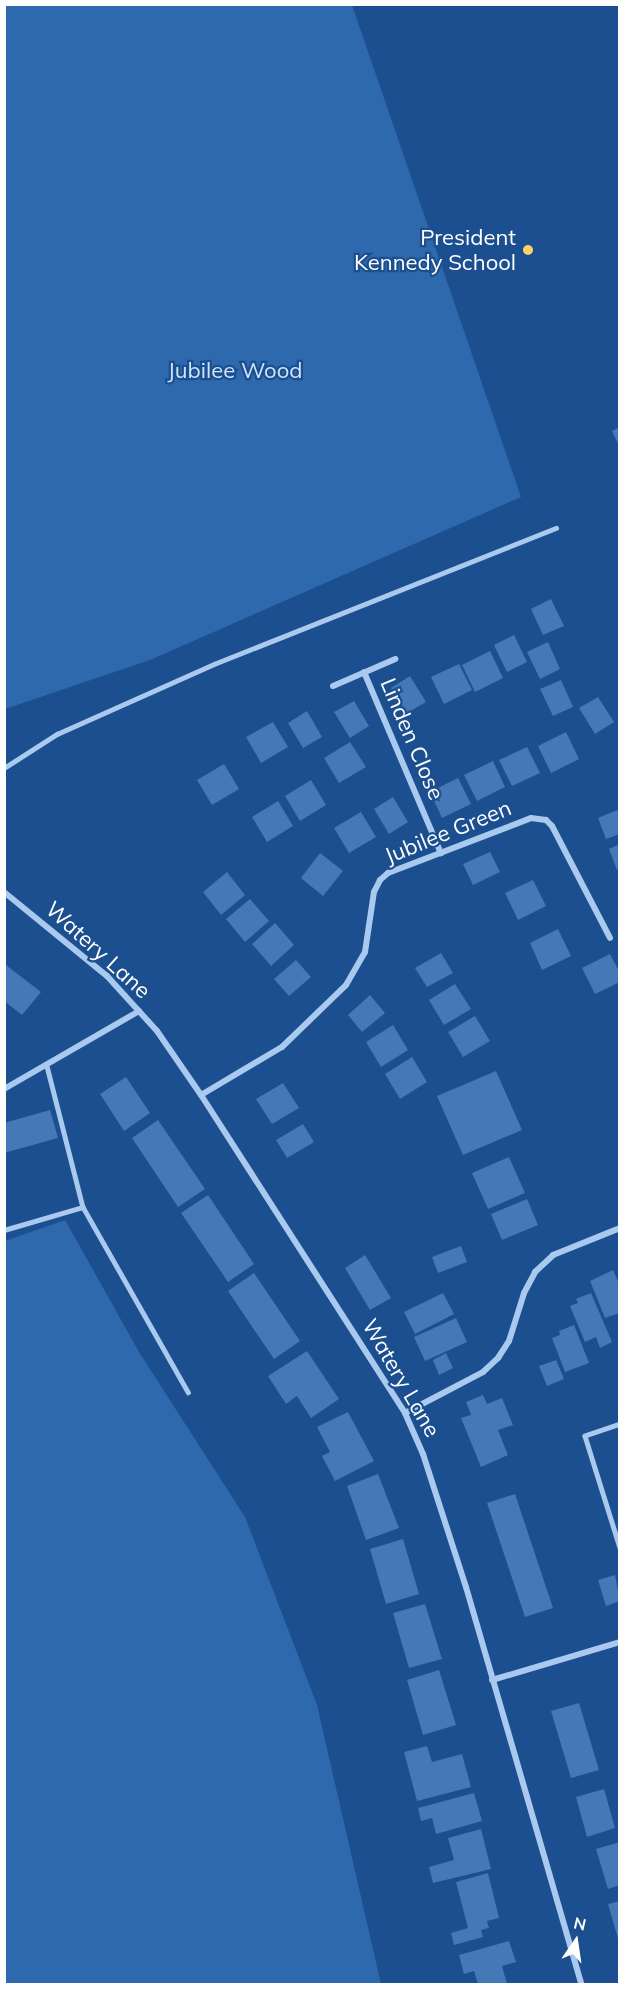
<!DOCTYPE html>
<style>
body{margin:0}
#map{position:relative;width:624px;height:1989px;overflow:hidden;background:#1b4f8f;font-family:Mulish,sans-serif}
div>[style]{position:absolute}
[style*='--x']{left:calc(var(--x)*1px);top:calc(var(--y)*1px);width:calc(var(--w)*1px);rotate:calc(var(--a)*1deg)}
.green>*{inset:0;background:#2e69ad}
.building>*{inset:0;background:#4478b7}
.service>*{height:4.5px;margin:-2.25px;padding:0 2.25px;transform-origin:2.25px;border-radius:2.25px;background:#a9c9ee}
.minor>*{height:6px;margin:-3px;padding:0 3px;transform-origin:3px;border-radius:3px;background:#a9c9ee}
.dots>*{width:16px;height:16px;translate:-50% -50%;box-sizing:border-box;border:3px solid #1b4f8f;border-radius:50%}
span{translate:-50% -50%;white-space:nowrap;text-align:center;line-height:1.15;-webkit-text-stroke:4.5px #1b4f8f;paint-order:stroke}
.poi-label{font-size:22px;color:#fff}
.right{translate:-100% -50%;text-align:right}
.park-label{font-size:22px;color:#cfe3fa}
.street-label{font-size:22px;color:#fff}
.frame{position:absolute;inset:0;border:6px solid #fff;pointer-events:none}
.north{position:absolute;left:546px;top:1911px;width:60px;height:60px;-webkit-text-stroke:4px #1b4f8f;paint-order:stroke;rotate:13deg;font-size:16px;font-weight:700;line-height:24px;text-align:center;color:#fff}
.north::after{content:'';display:block;margin:auto;width:21px;height:27px;background:#fff;clip-path:polygon(50% 0,100% 100%,50% 72%,0 100%)}
</style>
<div id="map">
<div class="green">
<div style="clip-path:polygon(4px 5px,352px 5px,521px 497px,150px 660px,5px 709px)"></div>
<div style="clip-path:polygon(65px 1220px,139px 1352px,245px 1517px,317px 1705px,381px 1984px,5px 1984px,5px 1241px)"></div>
</div>
<div class="building">
<div style="clip-path:polygon(620px 427px,620px 448px,612px 431px)"></div>
<div style="clip-path:polygon(551px 599px,564px 626px,543px 635px,531px 609px)"></div>
<div style="clip-path:polygon(514px 635px,527px 662px,507px 672px,494px 645px)"></div>
<div style="clip-path:polygon(548px 642px,560px 669px,540px 679px,527px 652px)"></div>
<div style="clip-path:polygon(490px 651px,503px 678px,475px 692px,462px 665px)"></div>
<div style="clip-path:polygon(459px 664px,472px 690px,444px 704px,431px 677px)"></div>
<div style="clip-path:polygon(410px 676px,426px 702px,407px 713px,391px 688px)"></div>
<div style="clip-path:polygon(561px 680px,573px 707px,553px 716px,540px 689px)"></div>
<div style="clip-path:polygon(598px 697px,614px 722px,595px 734px,579px 708px)"></div>
<div style="clip-path:polygon(354px 701px,369px 726px,350px 738px,334px 712px)"></div>
<div style="clip-path:polygon(307px 711px,322px 737px,303px 748px,288px 723px)"></div>
<div style="clip-path:polygon(273px 722px,288px 747px,261px 763px,246px 737px)"></div>
<div style="clip-path:polygon(566px 732px,579px 759px,551px 773px,538px 746px)"></div>
<div style="clip-path:polygon(350px 742px,366px 767px,339px 783px,324px 758px)"></div>
<div style="clip-path:polygon(527px 747px,540px 773px,512px 786px,499px 760px)"></div>
<div style="clip-path:polygon(493px 761px,505px 787px,477px 801px,464px 775px)"></div>
<div style="clip-path:polygon(224px 764px,239px 789px,212px 805px,197px 780px)"></div>
<div style="clip-path:polygon(458px 778px,471px 804px,442px 818px,430px 792px)"></div>
<div style="clip-path:polygon(311px 780px,326px 805px,300px 821px,285px 796px)"></div>
<div style="clip-path:polygon(393px 797px,408px 822px,389px 834px,374px 809px)"></div>
<div style="clip-path:polygon(278px 801px,293px 826px,267px 842px,252px 817px)"></div>
<div style="clip-path:polygon(620px 809px,620px 834px,606px 839px,598px 818px)"></div>
<div style="clip-path:polygon(361px 812px,376px 837px,349px 853px,334px 828px)"></div>
<div style="clip-path:polygon(620px 844px,620px 869px,617px 870px,609px 849px)"></div>
<div style="clip-path:polygon(490px 852px,500px 872px,473px 885px,463px 864px)"></div>
<div style="clip-path:polygon(320px 853px,343px 871px,323px 896px,301px 878px)"></div>
<div style="clip-path:polygon(227px 872px,245px 895px,221px 915px,203px 892px)"></div>
<div style="clip-path:polygon(533px 880px,546px 906px,518px 920px,505px 893px)"></div>
<div style="clip-path:polygon(250px 899px,269px 921px,245px 942px,226px 919px)"></div>
<div style="clip-path:polygon(275px 923px,294px 945px,271px 966px,252px 944px)"></div>
<div style="clip-path:polygon(558px 929px,571px 956px,542px 970px,530px 943px)"></div>
<div style="clip-path:polygon(441px 953px,453px 973px,427px 987px,415px 968px)"></div>
<div style="clip-path:polygon(610px 954px,620px 973px,620px 982px,595px 994px,582px 968px)"></div>
<div style="clip-path:polygon(296px 960px,311px 977px,289px 996px,274px 979px)"></div>
<div style="clip-path:polygon(6px 965px,41px 992px,22px 1015px,4px 1001px)"></div>
<div style="clip-path:polygon(455px 984px,471px 1009px,444px 1025px,429px 1000px)"></div>
<div style="clip-path:polygon(370px 995px,385px 1013px,362px 1032px,348px 1015px)"></div>
<div style="clip-path:polygon(475px 1016px,490px 1041px,463px 1057px,448px 1032px)"></div>
<div style="clip-path:polygon(393px 1025px,408px 1050px,381px 1067px,366px 1042px)"></div>
<div style="clip-path:polygon(412px 1057px,427px 1082px,400px 1099px,385px 1074px)"></div>
<div style="clip-path:polygon(496px 1071px,522px 1130px,463px 1155px,437px 1096px)"></div>
<div style="clip-path:polygon(126px 1077px,150px 1113px,124px 1131px,100px 1094px)"></div>
<div style="clip-path:polygon(283px 1083px,299px 1108px,272px 1124px,256px 1099px)"></div>
<div style="clip-path:polygon(50px 1110px,58px 1138px,4px 1153px,4px 1123px)"></div>
<div style="clip-path:polygon(158px 1120px,205px 1189px,178px 1207px,132px 1138px)"></div>
<div style="clip-path:polygon(303px 1124px,314px 1142px,287px 1158px,276px 1140px)"></div>
<div style="clip-path:polygon(509px 1157px,525px 1193px,488px 1209px,472px 1173px)"></div>
<div style="clip-path:polygon(208px 1195px,254px 1264px,228px 1282px,181px 1213px)"></div>
<div style="clip-path:polygon(527px 1199px,538px 1225px,502px 1240px,491px 1214px)"></div>
<div style="clip-path:polygon(461px 1246px,467px 1262px,438px 1273px,432px 1257px)"></div>
<div style="clip-path:polygon(365px 1255px,391px 1298px,370px 1310px,345px 1268px)"></div>
<div style="clip-path:polygon(613px 1270px,620px 1286px,620px 1313px,605px 1318px,590px 1281px)"></div>
<div style="clip-path:polygon(254px 1273px,300px 1341px,274px 1359px,228px 1291px)"></div>
<div style="clip-path:polygon(443px 1293px,454px 1314px,415px 1334px,404px 1312px)"></div>
<div style="clip-path:polygon(591px 1293px,612px 1342px,600px 1348px,596px 1337px,585px 1342px,570px 1306px,578px 1303px,576px 1299px)"></div>
<div style="clip-path:polygon(456px 1318px,467px 1342px,425px 1361px,414px 1337px)"></div>
<div style="clip-path:polygon(574px 1325px,589px 1363px,565px 1372px,552px 1338px,560px 1335px,559px 1331px)"></div>
<div style="clip-path:polygon(307px 1351px,339px 1399px,311px 1418px,297px 1396px,286px 1404px,268px 1376px)"></div>
<div style="clip-path:polygon(446px 1353px,453px 1368px,439px 1375px,433px 1360px)"></div>
<div style="clip-path:polygon(556px 1360px,564px 1379px,547px 1386px,539px 1366px)"></div>
<div style="clip-path:polygon(483px 1395px,487px 1404px,502px 1398px,513px 1425px,498px 1430px,508px 1455px,481px 1467px,461px 1418px,471px 1415px,466px 1402px)"></div>
<div style="clip-path:polygon(348px 1412px,374px 1461px,335px 1481px,322px 1456px,330px 1452px,317px 1427px)"></div>
<div style="clip-path:polygon(378px 1474px,399px 1528px,366px 1540px,347px 1486px)"></div>
<div style="clip-path:polygon(515px 1494px,553px 1608px,525px 1617px,487px 1503px)"></div>
<div style="clip-path:polygon(403px 1539px,419px 1594px,386px 1604px,370px 1549px)"></div>
<div style="clip-path:polygon(615px 1575px,620px 1601px,606px 1606px,598px 1580px)"></div>
<div style="clip-path:polygon(425px 1604px,442px 1659px,409px 1668px,393px 1613px)"></div>
<div style="clip-path:polygon(439px 1670px,456px 1725px,423px 1735px,407px 1680px)"></div>
<div style="clip-path:polygon(579px 1703px,599px 1770px,571px 1778px,551px 1711px)"></div>
<div style="clip-path:polygon(427px 1746px,432px 1762px,462px 1754px,471px 1787px,417px 1801px,404px 1752px)"></div>
<div style="clip-path:polygon(604px 1789px,615px 1828px,587px 1837px,576px 1797px)"></div>
<div style="clip-path:polygon(474px 1793px,482px 1821px,436px 1834px,432px 1818px,421px 1821px,418px 1808px)"></div>
<div style="clip-path:polygon(481px 1829px,491px 1869px,433px 1883px,429px 1867px,454px 1860px,448px 1838px)"></div>
<div style="clip-path:polygon(620px 1842px,620px 1885px,608px 1889px,596px 1849px)"></div>
<div style="clip-path:polygon(488px 1873px,499px 1918px,487px 1921px,489px 1928px,481px 1930px,483px 1937px,454px 1945px,451px 1933px,468px 1928px,456px 1882px)"></div>
<div style="clip-path:polygon(620px 1901px,620px 1942px,619px 1942px,608px 1904px)"></div>
<div style="clip-path:polygon(509px 1941px,516px 1962px,502px 1966px,507px 1984px,478px 1984px,474px 1971px,464px 1974px,459px 1955px)"></div>
</div>
<div class="service">
<div style="--x:4;--y:768;--w:63;--a:-32.7"></div>
<div style="--x:57;--y:734;--w:172;--a:-24"></div>
<div style="--x:214;--y:664;--w:368;--a:-21.7"></div>
<div style="--x:47;--y:1066;--w:146;--a:75.7"></div>
<div style="--x:83;--y:1207;--w:213;--a:60.4"></div>
<div style="--x:4;--y:1230;--w:82;--a:-16.2"></div>
<div style="--x:620;--y:1424;--w:37;--a:161"></div>
<div style="--x:585;--y:1436;--w:117;--a:72.6"></div>
</div>
<div class="minor">
<div style="--x:364;--y:672;--w:197;--a:67"></div>
<div style="--x:333;--y:686;--w:68;--a:-23.5"></div>
<div style="--x:4;--y:892;--w:133;--a:39.2"></div>
<div style="--x:107;--y:976;--w:74;--a:47.7"></div>
<div style="--x:157;--y:1031;--w:78;--a:55.5"></div>
<div style="--x:201;--y:1095;--w:378;--a:57.3"></div>
<div style="--x:405;--y:1413;--w:45;--a:66.3"></div>
<div style="--x:423;--y:1454;--w:140;--a:72.1"></div>
<div style="--x:466;--y:1587;--w:413;--a:73.8"></div>
<div style="--x:4;--y:1089;--w:156;--a:-30"></div>
<div style="--x:201;--y:1095;--w:94;--a:-30.7"></div>
<div style="--x:282;--y:1047;--w:89;--a:-44.1"></div>
<div style="--x:346;--y:985;--w:38;--a:-60"></div>
<div style="--x:365;--y:952;--w:61;--a:-81.5"></div>
<div style="--x:374;--y:892;--w:13;--a:-63"></div>
<div style="--x:380;--y:880;--w:11;--a:-41"></div>
<div style="--x:388;--y:873;--w:153;--a:-21"></div>
<div style="--x:531;--y:818;--w:15;--a:8"></div>
<div style="--x:546;--y:820;--w:8;--a:45"></div>
<div style="--x:552;--y:826;--w:126;--a:62.6"></div>
<div style="--x:405;--y:1413;--w:88;--a:-27.7"></div>
<div style="--x:483;--y:1372;--w:21;--a:-43"></div>
<div style="--x:498;--y:1358;--w:20;--a:-57"></div>
<div style="--x:509;--y:1341;--w:50;--a:-72.6"></div>
<div style="--x:524;--y:1293;--w:24;--a:-62"></div>
<div style="--x:535;--y:1272;--w:25;--a:-43"></div>
<div style="--x:553;--y:1255;--w:72;--a:-21.9"></div>
<div style="--x:492;--y:1680;--w:134;--a:-16.5"></div>
</div>
<div class="dots">
<div style="left:528px;top:250px;background:#ffd166"></div>
</div>
<div class="poi-label">
<span class="right" style="left:516px;top:250px">President<br>Kennedy School</span>
</div>
<div class="park-label">
<span style="left:235px;top:371px">Jubilee Wood</span>
</div>
<div class="street-label">
<span style="left:412px;top:739px;rotate:67deg">Linden Close</span>
<span style="left:448px;top:832px;rotate:-22deg">Jubilee Green</span>
<span style="left:98px;top:950px;rotate:42deg">Watery Lane</span>
<span style="left:401px;top:1378px;rotate:60deg">Watery Lane</span>
</div>
<div class="frame"></div>
<div class="north">N</div>
</div>
